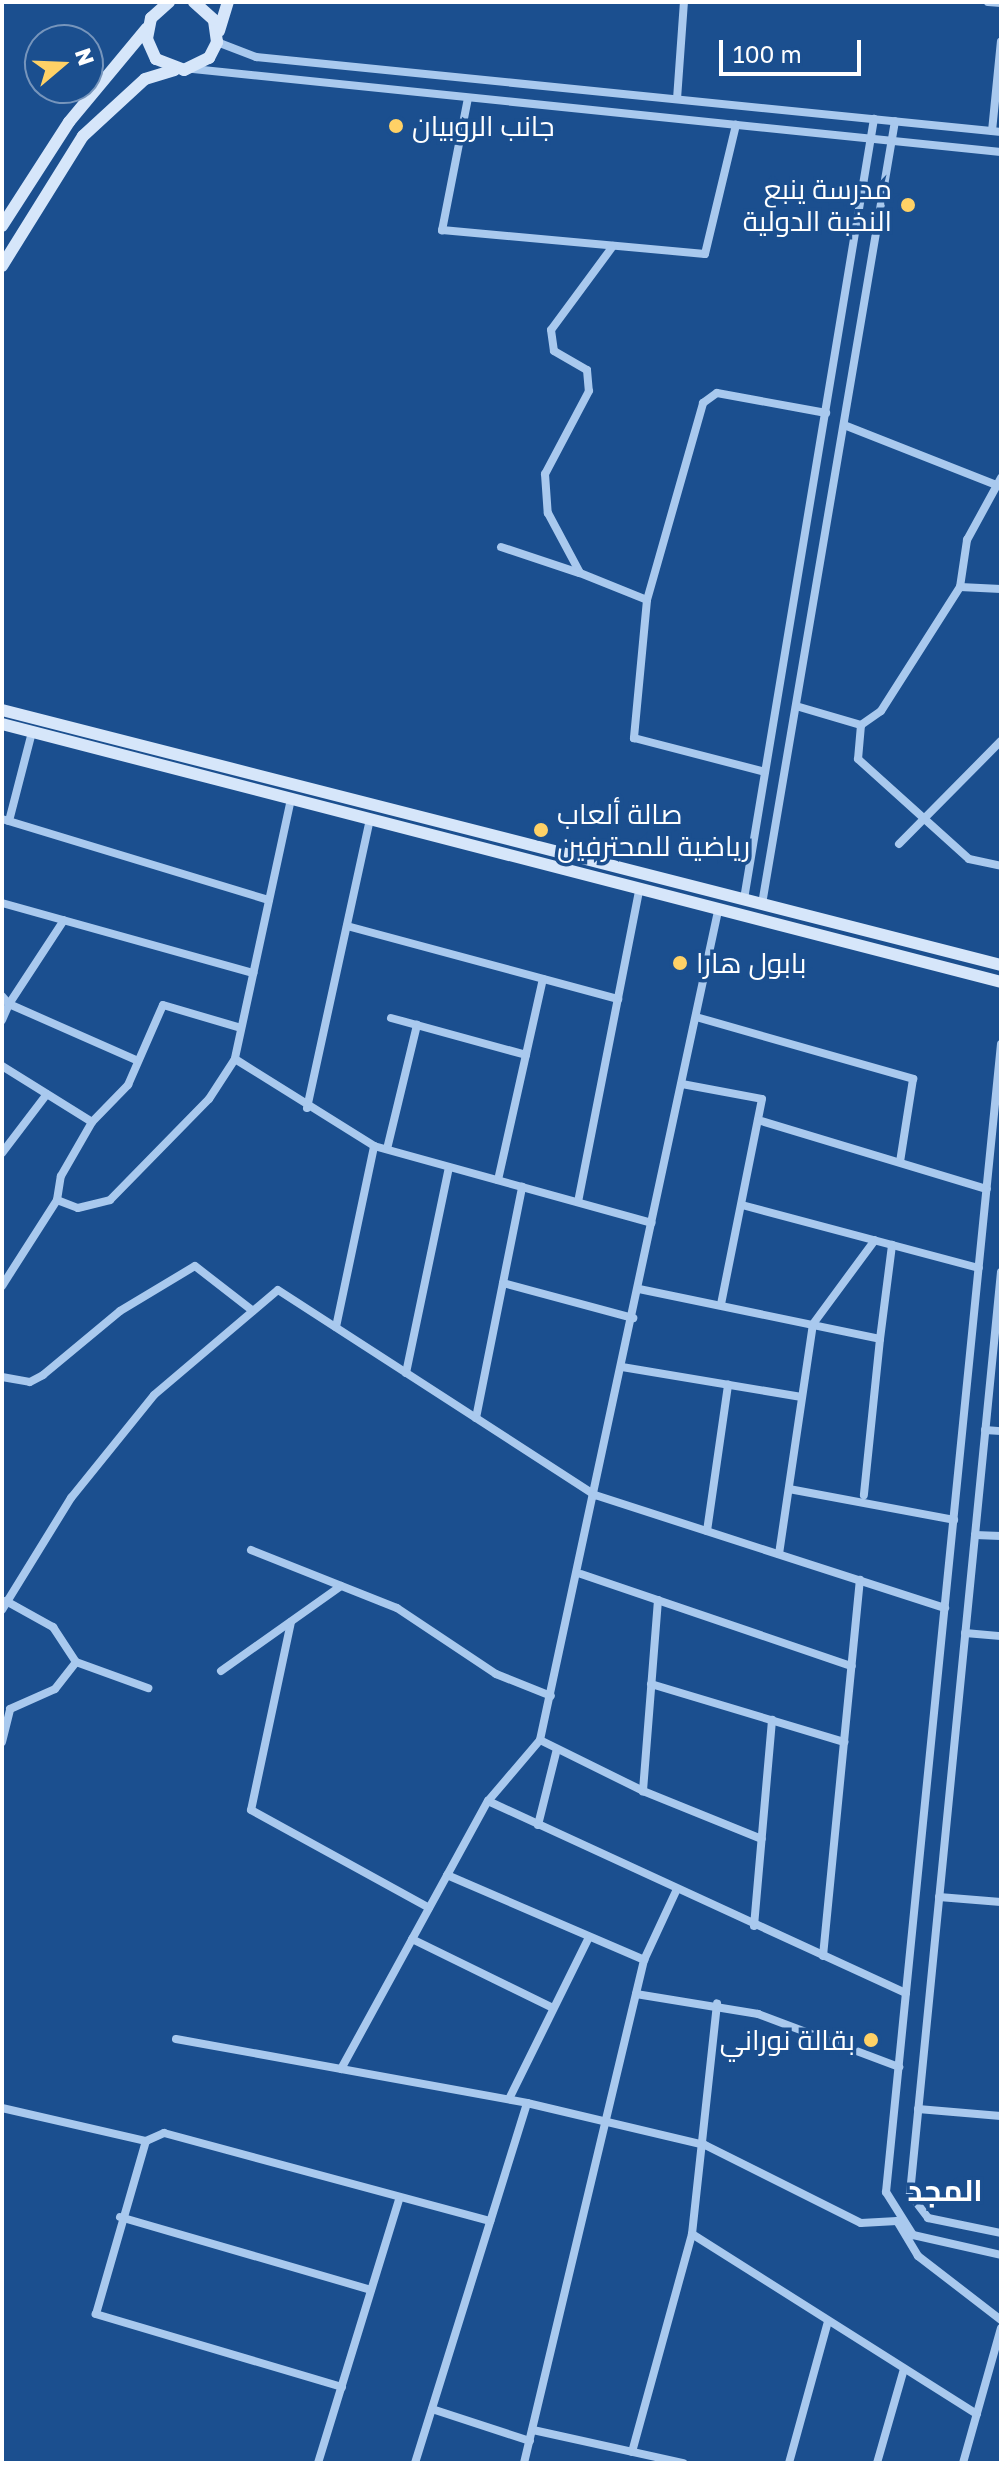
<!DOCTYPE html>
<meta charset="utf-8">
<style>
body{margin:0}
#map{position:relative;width:1003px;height:2465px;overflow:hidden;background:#1b4f8f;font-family:"Golos Text",Cairo,sans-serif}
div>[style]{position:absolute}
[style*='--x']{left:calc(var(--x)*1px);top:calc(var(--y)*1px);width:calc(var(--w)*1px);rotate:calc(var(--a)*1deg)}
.street>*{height:8px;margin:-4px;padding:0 4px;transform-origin:4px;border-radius:4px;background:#a9c9ee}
.secondary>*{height:12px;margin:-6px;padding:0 6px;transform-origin:6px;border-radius:6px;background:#d6e6fa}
.dots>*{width:22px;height:22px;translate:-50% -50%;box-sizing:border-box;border:4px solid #1b4f8f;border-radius:50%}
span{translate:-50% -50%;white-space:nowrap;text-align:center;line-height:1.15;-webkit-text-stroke:7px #1b4f8f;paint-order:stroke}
.poi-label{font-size:28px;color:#fff}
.left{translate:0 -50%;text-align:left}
.right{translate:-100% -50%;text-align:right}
.neighbourhood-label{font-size:30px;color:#fff;font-weight:700}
.frame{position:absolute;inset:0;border:4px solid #fff;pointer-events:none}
.north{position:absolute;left:24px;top:24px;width:80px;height:80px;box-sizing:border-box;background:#1b4f8f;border:2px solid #7695bc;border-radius:50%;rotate:71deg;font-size:22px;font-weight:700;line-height:32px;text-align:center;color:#fff}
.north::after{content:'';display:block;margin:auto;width:28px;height:36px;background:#ffd166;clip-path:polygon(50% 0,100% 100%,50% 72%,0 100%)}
.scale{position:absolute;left:719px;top:40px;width:142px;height:36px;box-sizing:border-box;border:4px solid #fff;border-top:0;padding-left:10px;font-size:24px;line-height:28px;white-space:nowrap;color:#fff;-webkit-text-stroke:6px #1b4f8f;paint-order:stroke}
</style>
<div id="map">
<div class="street">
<div style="--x:988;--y:2;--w:13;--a:4"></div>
<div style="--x:217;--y:42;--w:42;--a:21"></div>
<div style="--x:256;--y:57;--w:749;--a:5.75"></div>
<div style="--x:193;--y:69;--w:812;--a:5.87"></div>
<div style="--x:468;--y:98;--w:135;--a:101.1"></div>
<div style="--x:442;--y:230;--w:264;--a:5.2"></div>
<div style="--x:705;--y:254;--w:133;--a:-76.5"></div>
<div style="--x:677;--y:99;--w:97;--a:-85.9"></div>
<div style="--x:992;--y:131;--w:90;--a:-84.3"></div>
<div style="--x:613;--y:246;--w:104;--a:126.4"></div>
<div style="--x:551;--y:330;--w:21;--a:82"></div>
<div style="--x:554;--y:351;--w:38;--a:30"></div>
<div style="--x:587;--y:370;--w:21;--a:85"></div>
<div style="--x:589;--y:391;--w:94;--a:117.9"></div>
<div style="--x:545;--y:474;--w:39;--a:86"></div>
<div style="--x:548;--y:513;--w:68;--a:61.9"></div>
<div style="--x:580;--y:573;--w:72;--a:21.9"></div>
<div style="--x:647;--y:600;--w:139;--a:95.4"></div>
<div style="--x:634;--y:738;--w:135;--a:14.5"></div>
<div style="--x:844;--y:425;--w:161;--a:21.5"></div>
<div style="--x:501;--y:547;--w:82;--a:18.4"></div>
<div style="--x:960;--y:587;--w:48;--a:-81.5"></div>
<div style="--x:967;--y:540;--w:71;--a:-61.3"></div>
<div style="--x:647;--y:600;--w:205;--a:-74.1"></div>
<div style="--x:703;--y:403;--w:17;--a:-36"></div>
<div style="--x:717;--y:393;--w:111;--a:10.4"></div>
<div style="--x:796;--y:706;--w:68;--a:16.3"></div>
<div style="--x:861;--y:725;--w:34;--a:95"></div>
<div style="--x:858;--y:759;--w:149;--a:42"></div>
<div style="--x:969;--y:859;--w:33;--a:12"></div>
<div style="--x:861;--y:725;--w:24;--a:-35"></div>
<div style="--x:881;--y:711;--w:147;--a:-57.5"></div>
<div style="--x:960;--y:587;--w:41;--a:2.8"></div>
<div style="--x:291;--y:799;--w:266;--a:102.2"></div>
<div style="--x:235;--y:1059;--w:164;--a:32"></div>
<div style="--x:374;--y:1146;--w:288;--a:15.5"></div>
<div style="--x:2;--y:819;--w:279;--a:16.9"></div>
<div style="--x:9;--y:821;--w:92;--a:-75.5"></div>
<div style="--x:899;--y:844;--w:145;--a:-45.3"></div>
<div style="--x:744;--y:899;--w:791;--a:-80.54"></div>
<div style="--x:2;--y:903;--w:261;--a:15.6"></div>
<div style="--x:762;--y:904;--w:794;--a:-80.36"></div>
<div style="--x:718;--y:911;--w:848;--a:102.12"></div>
<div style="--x:540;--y:1740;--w:80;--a:130.4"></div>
<div style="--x:488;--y:1801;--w:460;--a:24.7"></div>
<div style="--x:347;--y:926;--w:281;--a:15.1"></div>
<div style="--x:2;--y:996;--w:11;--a:49"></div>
<div style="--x:9;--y:1004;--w:100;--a:-56.8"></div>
<div style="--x:696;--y:1017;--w:226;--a:15.9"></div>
<div style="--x:913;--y:1079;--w:84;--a:98.9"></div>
<div style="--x:391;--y:1018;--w:140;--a:15.3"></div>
<div style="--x:2;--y:1020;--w:17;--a:-66"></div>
<div style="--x:9;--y:1004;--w:141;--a:23.8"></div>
<div style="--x:1001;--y:1044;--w:1154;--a:95.72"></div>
<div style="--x:886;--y:2192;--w:51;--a:57.9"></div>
<div style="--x:913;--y:2235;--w:90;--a:12.8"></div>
<div style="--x:2;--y:1066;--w:106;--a:31.9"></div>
<div style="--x:682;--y:1084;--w:81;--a:10.6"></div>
<div style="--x:762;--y:1099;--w:209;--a:101.3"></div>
<div style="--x:307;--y:1108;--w:295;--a:-77.7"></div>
<div style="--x:758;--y:1120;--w:239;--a:16.8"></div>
<div style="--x:387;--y:1149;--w:128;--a:-76.4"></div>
<div style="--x:2;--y:1153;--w:74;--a:-52.7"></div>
<div style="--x:498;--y:1180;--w:206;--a:-77.4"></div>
<div style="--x:57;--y:1200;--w:22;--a:21"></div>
<div style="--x:78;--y:1208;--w:33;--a:-14"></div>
<div style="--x:110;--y:1200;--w:141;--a:-45.6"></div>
<div style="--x:209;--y:1099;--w:48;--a:-57"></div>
<div style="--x:578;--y:1202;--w:317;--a:-78.9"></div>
<div style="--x:742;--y:1205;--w:245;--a:14.9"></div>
<div style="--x:1001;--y:1272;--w:926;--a:95.64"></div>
<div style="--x:910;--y:2194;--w:30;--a:53"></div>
<div style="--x:928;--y:2218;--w:75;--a:11.6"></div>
<div style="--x:503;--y:1283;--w:135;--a:15.1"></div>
<div style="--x:2;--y:1286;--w:102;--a:-57.4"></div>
<div style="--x:57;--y:1200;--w:24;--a:-81"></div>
<div style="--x:61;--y:1176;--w:62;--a:-60.1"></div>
<div style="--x:92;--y:1122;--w:52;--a:-45.8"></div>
<div style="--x:128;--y:1085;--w:87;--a:-66.4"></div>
<div style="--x:163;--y:1005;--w:81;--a:16.4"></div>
<div style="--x:639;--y:1289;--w:246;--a:11.7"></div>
<div style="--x:880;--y:1339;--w:157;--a:95.9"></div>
<div style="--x:336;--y:1327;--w:185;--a:-78.1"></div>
<div style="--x:880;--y:1339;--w:95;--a:-82.7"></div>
<div style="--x:622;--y:1367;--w:182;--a:9.5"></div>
<div style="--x:406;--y:1373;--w:210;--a:-78.2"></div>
<div style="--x:2;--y:1377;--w:28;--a:10"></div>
<div style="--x:30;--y:1382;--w:15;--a:-28"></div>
<div style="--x:43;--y:1375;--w:100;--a:-39.7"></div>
<div style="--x:120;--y:1311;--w:87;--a:-31"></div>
<div style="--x:195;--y:1266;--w:73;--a:37.8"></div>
<div style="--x:476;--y:1418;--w:236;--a:-78.7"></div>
<div style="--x:985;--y:1430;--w:16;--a:4"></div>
<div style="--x:789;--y:1489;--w:168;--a:10.6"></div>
<div style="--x:707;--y:1531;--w:148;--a:-81.8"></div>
<div style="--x:975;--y:1535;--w:26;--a:2"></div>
<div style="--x:251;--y:1550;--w:157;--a:21.7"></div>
<div style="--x:397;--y:1608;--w:119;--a:33.7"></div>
<div style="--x:496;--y:1674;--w:59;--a:21.8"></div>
<div style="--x:779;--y:1554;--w:232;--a:-81.6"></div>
<div style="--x:813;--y:1324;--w:104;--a:-53.6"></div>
<div style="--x:581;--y:1574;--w:286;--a:18.8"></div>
<div style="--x:658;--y:1600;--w:192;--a:94.5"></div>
<div style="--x:643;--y:1791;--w:128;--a:22"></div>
<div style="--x:6;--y:1601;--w:54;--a:29"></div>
<div style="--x:53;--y:1627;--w:42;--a:56.7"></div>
<div style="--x:76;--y:1662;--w:77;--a:19.9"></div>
<div style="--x:2;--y:1610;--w:132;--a:-58.4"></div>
<div style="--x:71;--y:1498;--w:132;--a:-51.1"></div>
<div style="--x:154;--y:1395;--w:162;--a:-40.3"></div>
<div style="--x:278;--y:1290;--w:378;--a:32.9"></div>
<div style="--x:595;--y:1495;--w:368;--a:17.9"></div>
<div style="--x:291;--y:1622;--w:192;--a:102"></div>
<div style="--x:251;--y:1810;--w:203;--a:28.8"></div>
<div style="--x:965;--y:1633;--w:36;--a:5"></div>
<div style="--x:221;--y:1671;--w:147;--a:-35.3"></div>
<div style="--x:651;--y:1684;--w:202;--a:16.7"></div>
<div style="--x:540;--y:1740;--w:115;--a:26.3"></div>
<div style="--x:2;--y:1742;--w:34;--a:-76"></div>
<div style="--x:10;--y:1709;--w:49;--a:-24"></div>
<div style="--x:55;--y:1689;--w:34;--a:-52"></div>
<div style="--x:538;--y:1825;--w:78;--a:-76"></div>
<div style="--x:447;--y:1875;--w:215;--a:23.3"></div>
<div style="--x:939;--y:1897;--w:62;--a:4.6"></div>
<div style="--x:754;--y:1926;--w:207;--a:-85"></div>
<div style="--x:412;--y:1939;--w:155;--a:26.1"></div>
<div style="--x:823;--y:1956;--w:378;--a:-84.4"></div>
<div style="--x:636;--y:1994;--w:124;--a:9.3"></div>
<div style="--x:758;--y:2014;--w:151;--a:20.6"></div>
<div style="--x:176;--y:2039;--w:357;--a:10.3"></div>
<div style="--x:527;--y:2103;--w:183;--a:13.3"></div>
<div style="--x:705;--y:2145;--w:174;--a:26.6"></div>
<div style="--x:861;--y:2223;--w:36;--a:-3"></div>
<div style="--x:897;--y:2221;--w:41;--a:59"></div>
<div style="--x:918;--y:2256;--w:105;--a:37.6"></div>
<div style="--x:341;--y:2069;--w:306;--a:-61.3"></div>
<div style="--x:509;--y:2099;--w:181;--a:-63.7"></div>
<div style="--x:2;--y:2108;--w:148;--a:12.9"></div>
<div style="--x:918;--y:2109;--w:83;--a:4.8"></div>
<div style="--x:120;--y:2217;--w:261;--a:16.2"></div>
<div style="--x:692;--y:2234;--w:337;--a:32.3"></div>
<div style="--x:342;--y:2387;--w:257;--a:-163.5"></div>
<div style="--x:96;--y:2314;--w:180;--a:-73.9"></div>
<div style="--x:146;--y:2141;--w:20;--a:-24"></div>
<div style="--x:164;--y:2133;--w:338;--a:15.1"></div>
<div style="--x:432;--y:2409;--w:103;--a:18.1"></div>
<div style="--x:533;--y:2430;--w:154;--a:12.4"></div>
<div style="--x:632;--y:2452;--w:226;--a:-74.6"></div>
<div style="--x:692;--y:2234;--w:232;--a:-83.8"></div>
<div style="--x:318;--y:2463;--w:278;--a:-72.9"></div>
<div style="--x:415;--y:2463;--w:377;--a:-72.7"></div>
<div style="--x:524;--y:2463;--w:517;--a:-76.58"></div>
<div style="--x:644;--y:1960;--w:76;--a:-65.1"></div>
<div style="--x:789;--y:2463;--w:147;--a:-74.6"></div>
<div style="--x:877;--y:2463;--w:98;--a:-74"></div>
<div style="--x:963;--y:2463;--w:140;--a:-74.3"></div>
</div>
<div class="secondary">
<div style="--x:169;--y:2;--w:24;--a:138"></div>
<div style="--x:151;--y:18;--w:21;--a:101"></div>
<div style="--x:147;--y:39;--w:22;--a:66"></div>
<div style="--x:156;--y:59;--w:30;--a:21"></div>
<div style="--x:184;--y:70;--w:28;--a:-26"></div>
<div style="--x:209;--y:58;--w:18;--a:-63"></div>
<div style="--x:217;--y:42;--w:22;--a:-98"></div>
<div style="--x:214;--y:20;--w:27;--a:-138"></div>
<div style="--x:219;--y:31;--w:30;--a:-73"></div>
<div style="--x:2;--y:226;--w:124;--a:-57.2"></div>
<div style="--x:69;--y:122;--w:122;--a:-50.3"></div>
<div style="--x:2;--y:266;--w:153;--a:-58.1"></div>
<div style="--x:83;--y:136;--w:84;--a:-42.6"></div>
<div style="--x:145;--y:79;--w:31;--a:-17"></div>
<div style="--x:2;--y:710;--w:1031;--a:14.32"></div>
<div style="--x:2;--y:724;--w:1032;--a:14.48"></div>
</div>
<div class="dots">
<div style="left:396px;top:126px;background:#ffd166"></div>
<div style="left:908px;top:205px;background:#ffd166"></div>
<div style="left:541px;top:830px;background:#ffd166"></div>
<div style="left:680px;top:963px;background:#ffd166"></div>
<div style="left:871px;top:2040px;background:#ffd166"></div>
</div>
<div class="poi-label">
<span class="left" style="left:412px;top:126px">جانب الروبيان</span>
<span class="right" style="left:892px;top:205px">مدرسة ينبع<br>النخبة الدولية</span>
<span class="left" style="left:557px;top:830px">صالة ألعاب<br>رياضية للمحترفين</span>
<span class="left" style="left:696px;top:963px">بابول هارا</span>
<span class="right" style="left:855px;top:2040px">بقالة نوراني</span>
</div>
<div class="neighbourhood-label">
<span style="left:945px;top:2190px">المجد</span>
</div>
<div class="frame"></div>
<div class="north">N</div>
<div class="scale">100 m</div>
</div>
